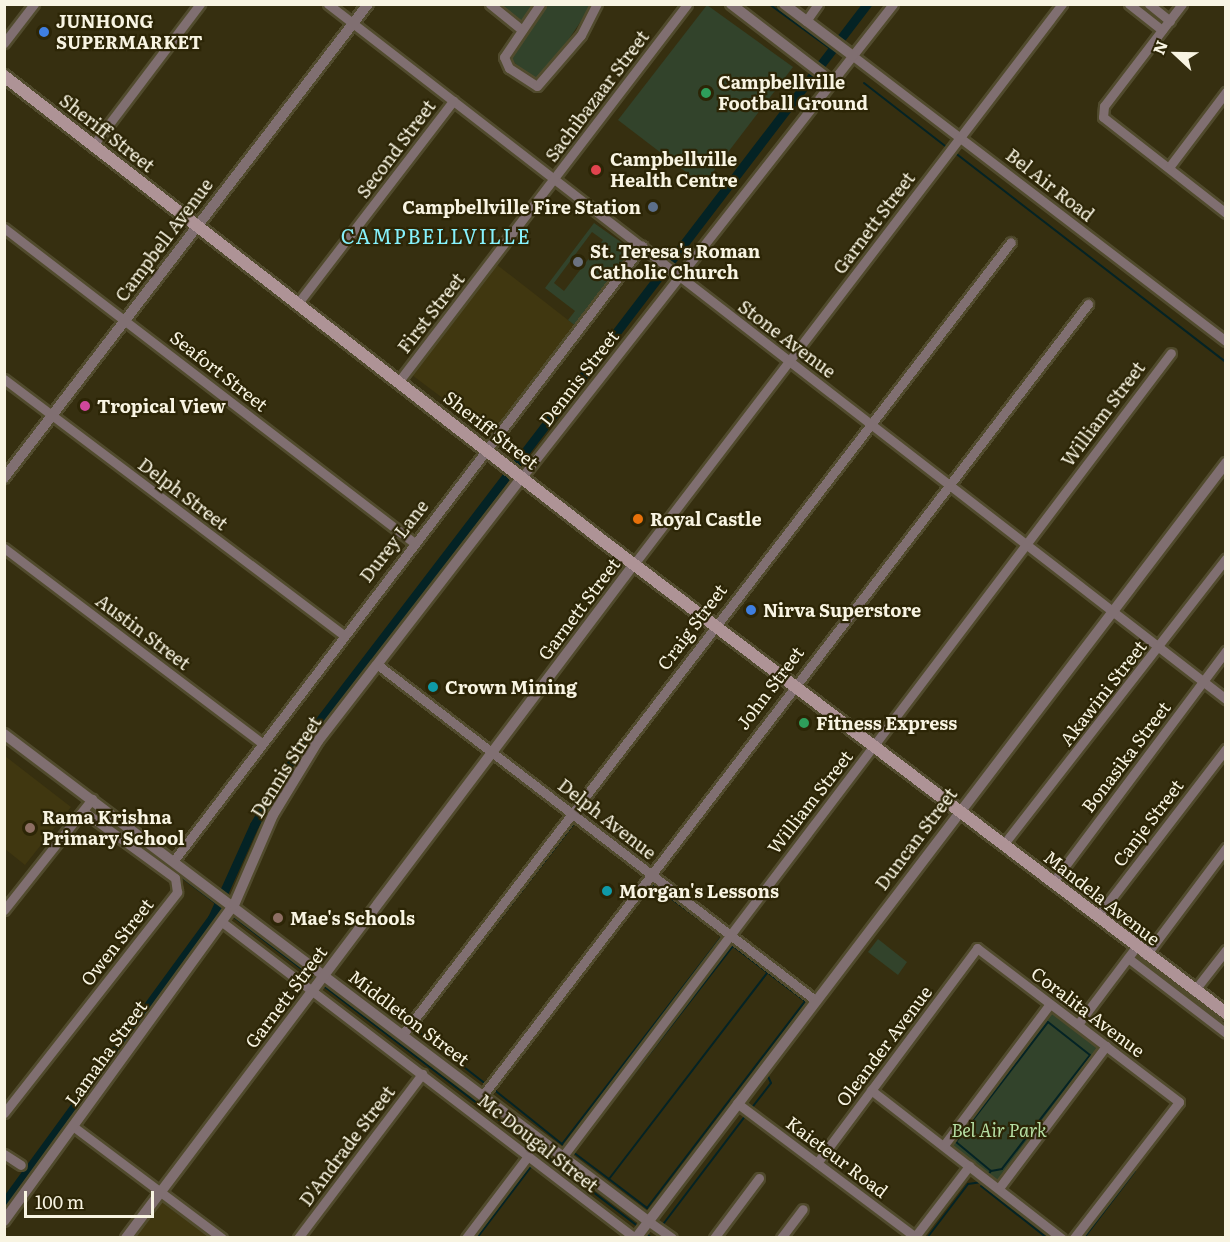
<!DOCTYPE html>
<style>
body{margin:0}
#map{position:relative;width:1230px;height:1242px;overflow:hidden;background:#362f10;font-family:Literata,serif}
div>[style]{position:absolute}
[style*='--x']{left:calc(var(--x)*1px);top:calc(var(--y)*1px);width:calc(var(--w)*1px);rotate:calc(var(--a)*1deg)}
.built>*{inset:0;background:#403710}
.green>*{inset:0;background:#32432b}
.stream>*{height:2px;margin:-1px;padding:0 1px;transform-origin:1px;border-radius:1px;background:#042325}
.canal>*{height:9px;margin:-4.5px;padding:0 4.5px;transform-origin:4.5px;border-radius:4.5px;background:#042325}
.roads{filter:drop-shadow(2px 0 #514b2d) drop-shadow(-2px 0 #514b2d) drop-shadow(0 2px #514b2d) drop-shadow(0 -2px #514b2d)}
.minor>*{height:9px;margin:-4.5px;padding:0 4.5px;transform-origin:4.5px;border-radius:4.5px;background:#806f71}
.tertiary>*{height:10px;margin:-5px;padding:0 5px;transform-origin:5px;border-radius:5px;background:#806f71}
.secondary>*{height:12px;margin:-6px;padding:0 6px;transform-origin:6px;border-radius:6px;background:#ae9396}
.dots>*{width:16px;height:16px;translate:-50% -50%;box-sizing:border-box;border:3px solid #2c2506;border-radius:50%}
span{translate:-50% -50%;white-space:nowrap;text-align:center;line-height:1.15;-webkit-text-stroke:4.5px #2c2506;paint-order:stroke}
.poi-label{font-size:18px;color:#f8f4e2;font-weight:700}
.left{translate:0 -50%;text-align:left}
.right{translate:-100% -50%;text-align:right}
.street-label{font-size:18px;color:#f8f4e2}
.park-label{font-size:18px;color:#b6dfa4;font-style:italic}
.neighbourhood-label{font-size:20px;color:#86f1fc;letter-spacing:1.5px}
.frame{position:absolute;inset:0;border:6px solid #f8f4e2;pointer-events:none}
.north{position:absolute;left:1146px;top:24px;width:60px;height:60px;-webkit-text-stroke:4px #2c2506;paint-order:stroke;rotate:292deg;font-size:16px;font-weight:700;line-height:24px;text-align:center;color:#f8f4e2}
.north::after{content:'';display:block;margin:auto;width:21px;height:27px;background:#f8f4e2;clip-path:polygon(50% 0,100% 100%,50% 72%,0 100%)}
.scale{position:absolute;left:24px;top:1191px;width:130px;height:27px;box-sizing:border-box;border:3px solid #f8f4e2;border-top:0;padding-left:8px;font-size:18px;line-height:21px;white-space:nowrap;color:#f8f4e2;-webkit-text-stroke:4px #2c2506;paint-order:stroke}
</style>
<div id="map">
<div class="built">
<div style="clip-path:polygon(496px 264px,577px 327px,493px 436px,412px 375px)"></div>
<div style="clip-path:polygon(5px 756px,71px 807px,25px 865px,5px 849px)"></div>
<div style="clip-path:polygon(159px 1199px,211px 1237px,131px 1238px)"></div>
</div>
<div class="green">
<div style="clip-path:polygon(497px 5px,532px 5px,542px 11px,547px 5px,592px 5px,541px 80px,535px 81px,509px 58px,528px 28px)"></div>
<div style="clip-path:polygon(707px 5px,793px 67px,703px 185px,618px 120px)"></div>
<div style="clip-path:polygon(evenodd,594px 223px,635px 252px,577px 327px,568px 320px,575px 311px,545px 288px,594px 223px,592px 232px,603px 240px,564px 291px,554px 283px,592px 232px)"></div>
<div style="clip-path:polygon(878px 939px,907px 962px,898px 975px,868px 952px)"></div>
<div style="clip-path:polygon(1051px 1011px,1100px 1048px,998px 1182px,949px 1144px)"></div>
</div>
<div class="stream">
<div style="--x:769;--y:4;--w:78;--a:36.1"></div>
<div style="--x:864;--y:83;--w:108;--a:37.8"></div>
<div style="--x:954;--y:152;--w:344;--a:37.7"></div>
<div style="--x:4;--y:742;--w:101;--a:37"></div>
<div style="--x:90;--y:807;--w:171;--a:37.4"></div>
<div style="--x:658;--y:876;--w:215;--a:-52.4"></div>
<div style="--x:230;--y:914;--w:108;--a:37.5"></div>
<div style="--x:321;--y:984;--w:402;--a:37.4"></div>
<div style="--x:798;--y:1034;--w:270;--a:-52.8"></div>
<div style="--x:487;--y:1085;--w:91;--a:-142.1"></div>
<div style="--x:415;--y:1029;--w:260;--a:-52.3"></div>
<div style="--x:492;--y:1088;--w:96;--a:38.7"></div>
<div style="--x:495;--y:1090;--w:264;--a:-52.7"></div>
<div style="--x:750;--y:1110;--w:34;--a:-52"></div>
<div style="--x:771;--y:1083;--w:10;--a:-114"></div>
<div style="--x:562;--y:1144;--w:262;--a:-52.4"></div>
<div style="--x:722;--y:936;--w:86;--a:-143.5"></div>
<div style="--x:572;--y:1151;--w:1;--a:45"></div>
<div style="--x:573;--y:1152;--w:45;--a:36.9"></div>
<div style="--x:609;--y:1179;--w:48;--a:37.3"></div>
<div style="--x:647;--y:1208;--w:260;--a:-52.6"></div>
<div style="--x:805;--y:1001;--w:91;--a:-142.6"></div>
<div style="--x:733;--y:946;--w:261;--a:127.8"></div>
<div style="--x:986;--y:1177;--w:8;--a:-50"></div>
<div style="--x:991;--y:1171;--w:45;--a:-140.4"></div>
<div style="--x:956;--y:1142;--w:151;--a:-52.5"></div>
<div style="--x:1048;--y:1022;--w:53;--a:38.2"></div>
<div style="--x:1090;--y:1055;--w:144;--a:127.7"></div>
<div style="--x:1002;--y:1169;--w:11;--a:170"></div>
<div style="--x:609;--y:1179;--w:261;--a:-52.5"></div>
<div style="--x:981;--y:1186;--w:84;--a:38.2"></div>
<div style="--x:661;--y:1227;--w:141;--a:-52.8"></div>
<div style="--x:644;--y:1232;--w:10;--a:37"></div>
<div style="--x:477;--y:1238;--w:93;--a:-52.9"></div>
<div style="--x:927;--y:1238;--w:68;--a:-52.8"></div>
<div style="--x:968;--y:1184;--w:14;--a:-8"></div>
<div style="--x:1084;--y:1238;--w:84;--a:-52.7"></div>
<div style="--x:1224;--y:1238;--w:4;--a:-56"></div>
</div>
<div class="canal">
<div style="--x:4;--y:1203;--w:353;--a:-53.9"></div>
<div style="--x:212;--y:918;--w:102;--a:-65.7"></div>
<div style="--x:254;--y:825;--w:103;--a:-58.9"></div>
<div style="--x:307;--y:737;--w:922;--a:-52.62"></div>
</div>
<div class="roads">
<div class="minor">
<div style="--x:328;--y:4;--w:1136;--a:37.74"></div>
<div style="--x:490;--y:4;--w:41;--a:39.1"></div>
<div style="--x:540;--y:4;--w:64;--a:124.2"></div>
<div style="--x:504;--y:57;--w:12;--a:66"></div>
<div style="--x:509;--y:68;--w:33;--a:33"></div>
<div style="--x:537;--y:86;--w:67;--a:-49.2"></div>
<div style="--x:581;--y:35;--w:35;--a:-63"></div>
<div style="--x:1129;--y:4;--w:42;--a:38.2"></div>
<div style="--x:1149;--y:4;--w:27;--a:39"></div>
<div style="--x:1182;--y:4;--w:128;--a:127.4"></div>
<div style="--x:1104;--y:106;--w:11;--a:95"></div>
<div style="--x:1103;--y:117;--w:156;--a:38"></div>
<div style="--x:806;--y:21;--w:21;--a:-55"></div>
<div style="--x:4;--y:43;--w:49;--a:-52.4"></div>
<div style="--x:853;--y:56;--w:469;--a:37.4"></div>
<div style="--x:94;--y:144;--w:176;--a:-52.9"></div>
<div style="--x:1170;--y:166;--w:93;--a:-52.9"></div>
<div style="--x:4;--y:228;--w:516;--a:37.51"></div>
<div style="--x:298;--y:303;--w:255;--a:-52.5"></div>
<div style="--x:4;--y:379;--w:423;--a:37"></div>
<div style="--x:399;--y:381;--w:474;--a:-52.6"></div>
<div style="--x:522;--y:477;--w:601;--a:-51.89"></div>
<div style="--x:4;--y:548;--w:323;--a:37.1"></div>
<div style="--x:634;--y:564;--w:705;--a:-52.61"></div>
<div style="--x:378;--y:665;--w:551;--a:37.47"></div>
<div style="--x:1003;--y:845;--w:363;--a:-52.1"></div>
<div style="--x:175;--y:859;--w:771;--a:-52.7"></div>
<div style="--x:1053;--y:882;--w:289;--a:-53.2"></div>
<div style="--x:4;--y:910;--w:142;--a:-51.6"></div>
<div style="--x:1097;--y:917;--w:212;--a:-52.5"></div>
<div style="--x:222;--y:922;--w:520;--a:37.42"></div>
<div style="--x:1146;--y:955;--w:134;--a:-53.2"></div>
<div style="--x:1128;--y:958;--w:123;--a:37.4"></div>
<div style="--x:1194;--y:991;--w:52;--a:-52"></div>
<div style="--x:1078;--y:1024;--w:96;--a:-53"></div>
<div style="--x:403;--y:1034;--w:998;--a:-52.49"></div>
<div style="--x:871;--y:1090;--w:241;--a:37.9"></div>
<div style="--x:483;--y:1095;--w:996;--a:-52.59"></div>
<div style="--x:737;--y:1103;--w:225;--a:36.9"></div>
<div style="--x:4;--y:1113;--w:281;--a:-51.9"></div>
<div style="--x:177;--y:892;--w:14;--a:-98"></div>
<div style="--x:175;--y:878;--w:114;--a:-143.9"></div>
<div style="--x:74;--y:1127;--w:185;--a:36.9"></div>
<div style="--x:944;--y:1145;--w:176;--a:-53.1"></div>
<div style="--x:4;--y:1154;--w:20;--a:33"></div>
<div style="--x:563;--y:1156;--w:1007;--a:-52.87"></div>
<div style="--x:817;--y:1163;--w:268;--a:-53.3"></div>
<div style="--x:977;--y:948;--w:254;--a:37.3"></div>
<div style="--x:1179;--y:1102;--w:172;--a:127.7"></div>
<div style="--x:999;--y:1188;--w:178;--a:-53"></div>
<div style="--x:648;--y:1221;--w:29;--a:35"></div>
<div style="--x:298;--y:1238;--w:206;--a:-52.9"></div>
<div style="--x:466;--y:1238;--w:103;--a:-52.9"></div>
<div style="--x:714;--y:1238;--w:75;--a:-53.1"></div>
<div style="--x:781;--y:1238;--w:36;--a:-53"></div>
<div style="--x:914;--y:1238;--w:91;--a:-52.6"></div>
</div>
<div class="tertiary">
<div style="--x:731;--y:4;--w:125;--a:37.5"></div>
<div style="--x:784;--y:4;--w:86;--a:37"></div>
<div style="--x:4;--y:478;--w:598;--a:-52.48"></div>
<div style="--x:4;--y:734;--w:807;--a:37.1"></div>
<div style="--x:4;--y:1221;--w:391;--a:-54"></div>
<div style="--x:234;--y:905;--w:98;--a:-66.6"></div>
<div style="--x:273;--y:815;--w:87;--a:-58.7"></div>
<div style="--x:318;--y:741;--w:334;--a:-52.3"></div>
<div style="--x:126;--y:1238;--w:844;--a:-52.99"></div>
<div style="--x:636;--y:1238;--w:974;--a:-52.72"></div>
</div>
<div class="secondary">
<div style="--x:4;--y:76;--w:763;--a:37.82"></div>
<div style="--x:607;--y:544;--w:777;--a:37.15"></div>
</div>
</div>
<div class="dots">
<div style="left:44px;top:32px;background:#3f7fe0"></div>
<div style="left:706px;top:93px;background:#2e9e5b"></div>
<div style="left:596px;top:170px;background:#e0444e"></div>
<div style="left:653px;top:207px;background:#5c6f8a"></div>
<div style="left:578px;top:262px;background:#6b7280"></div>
<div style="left:85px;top:406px;background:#d1479c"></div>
<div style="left:638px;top:519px;background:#e8710a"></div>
<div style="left:751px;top:610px;background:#3f7fe0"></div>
<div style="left:433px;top:687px;background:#0f9aa8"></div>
<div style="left:804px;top:723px;background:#2e9e5b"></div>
<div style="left:30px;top:828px;background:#8d6e63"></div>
<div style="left:607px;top:891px;background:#0f9aa8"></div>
<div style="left:278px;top:918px;background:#8d6e63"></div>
</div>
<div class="poi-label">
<span class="left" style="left:56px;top:32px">JUNHONG<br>SUPERMARKET</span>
<span class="left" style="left:718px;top:93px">Campbellville<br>Football Ground</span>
<span class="left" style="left:610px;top:170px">Campbellville<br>Health Centre</span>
<span class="right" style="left:641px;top:207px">Campbellville Fire Station</span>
<span class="left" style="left:590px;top:262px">St. Teresa's Roman<br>Catholic Church</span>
<span class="left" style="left:97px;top:406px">Tropical View</span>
<span class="left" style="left:650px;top:519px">Royal Castle</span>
<span class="left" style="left:763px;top:610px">Nirva Superstore</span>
<span class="left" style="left:445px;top:687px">Crown Mining</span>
<span class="left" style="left:816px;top:723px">Fitness Express</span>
<span class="left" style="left:42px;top:828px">Rama Krishna<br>Primary School</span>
<span class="left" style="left:619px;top:891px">Morgan's Lessons</span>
<span class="left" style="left:290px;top:918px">Mae's Schools</span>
</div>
<div class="street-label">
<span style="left:597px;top:96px;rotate:-53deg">Sachibazaar Street</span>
<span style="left:107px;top:133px;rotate:38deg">Sheriff Street</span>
<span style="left:396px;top:149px;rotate:-53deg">Second Street</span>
<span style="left:1050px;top:185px;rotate:38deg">Bel Air Road</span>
<span style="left:874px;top:223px;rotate:-53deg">Garnett Street</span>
<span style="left:164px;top:240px;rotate:-53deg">Campbell Avenue</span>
<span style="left:431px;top:313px;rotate:-52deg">First Street</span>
<span style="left:787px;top:339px;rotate:37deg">Stone Avenue</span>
<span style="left:219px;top:371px;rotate:38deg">Seafort Street</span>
<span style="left:579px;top:378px;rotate:-52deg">Dennis Street</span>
<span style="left:1103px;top:414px;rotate:-53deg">William Street</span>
<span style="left:491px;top:430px;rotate:38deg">Sheriff Street</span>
<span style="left:183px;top:494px;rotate:37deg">Delph Street</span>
<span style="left:394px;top:541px;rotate:-52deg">Durey Lane</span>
<span style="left:579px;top:609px;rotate:-53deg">Garnett Street</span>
<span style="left:692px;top:627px;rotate:-53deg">Craig Street</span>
<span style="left:143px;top:632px;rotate:37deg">Austin Street</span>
<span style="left:770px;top:688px;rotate:-53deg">John Street</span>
<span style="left:1103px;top:693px;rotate:-52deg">Akawini Street</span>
<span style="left:1126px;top:757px;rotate:-53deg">Bonasika Street</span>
<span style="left:286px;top:767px;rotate:-58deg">Dennis Street</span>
<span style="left:810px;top:802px;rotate:-52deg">William Street</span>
<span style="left:607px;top:819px;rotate:38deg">Delph Avenue</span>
<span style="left:1148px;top:823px;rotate:-53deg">Canje Street</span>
<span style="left:916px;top:839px;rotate:-53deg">Duncan Street</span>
<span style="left:1102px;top:898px;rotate:38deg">Mandela Avenue</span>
<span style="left:117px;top:942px;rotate:-52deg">Owen Street</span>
<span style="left:286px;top:997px;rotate:-53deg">Garnett Street</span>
<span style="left:1088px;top:1012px;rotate:37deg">Coralita Avenue</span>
<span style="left:409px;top:1018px;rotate:37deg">Middleton Street</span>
<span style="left:884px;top:1046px;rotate:-53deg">Oleander Avenue</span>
<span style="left:106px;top:1053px;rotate:-54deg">Lamaha Street</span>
<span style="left:538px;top:1143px;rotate:38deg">Mc Dougal Street</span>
<span style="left:347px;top:1146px;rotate:-53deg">D'Andrade Street</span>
<span style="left:837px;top:1157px;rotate:37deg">Kaieteur Road</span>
</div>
<div class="park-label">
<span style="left:999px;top:1130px">Bel Air Park</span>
</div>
<div class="neighbourhood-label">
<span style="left:436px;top:235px">CAMPBELLVILLE</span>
</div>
<div class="frame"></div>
<div class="north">N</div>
<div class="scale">100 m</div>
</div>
